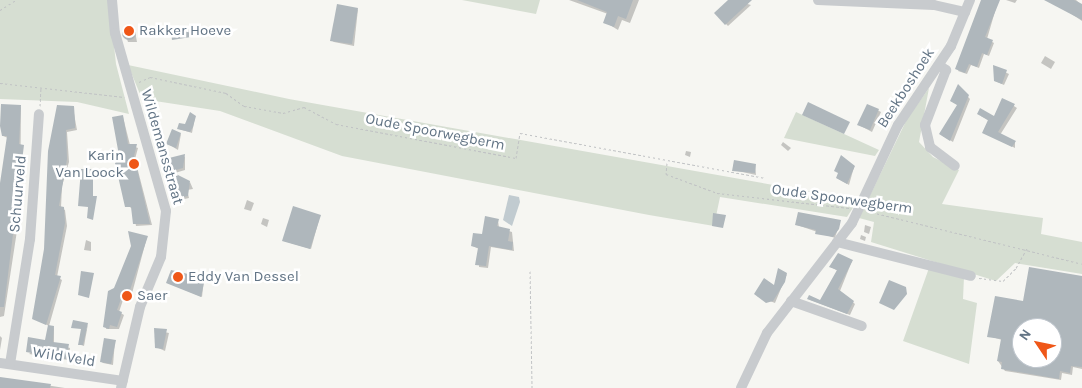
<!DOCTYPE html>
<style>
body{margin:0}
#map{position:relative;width:1082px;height:388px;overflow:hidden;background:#f6f6f2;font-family:Karla,sans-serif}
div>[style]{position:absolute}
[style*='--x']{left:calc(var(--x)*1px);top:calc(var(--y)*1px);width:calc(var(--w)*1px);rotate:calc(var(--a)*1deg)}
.green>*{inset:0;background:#d6ded2}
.water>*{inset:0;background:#c1cbd0}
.shadow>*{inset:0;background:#0003}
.building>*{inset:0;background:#afb7bc}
.round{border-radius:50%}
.path>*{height:1px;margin-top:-0.5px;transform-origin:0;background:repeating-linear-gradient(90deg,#c0c2c4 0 2.5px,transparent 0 5px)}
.minor>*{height:10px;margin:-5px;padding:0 5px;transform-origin:5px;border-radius:5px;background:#c8cbce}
.dots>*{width:14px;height:14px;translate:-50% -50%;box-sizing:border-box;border:2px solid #fff;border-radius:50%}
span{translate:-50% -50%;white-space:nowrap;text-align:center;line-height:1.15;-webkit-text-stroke:5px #fff;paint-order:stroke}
.poi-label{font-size:15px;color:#627485}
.left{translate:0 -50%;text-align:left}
.right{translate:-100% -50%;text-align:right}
.street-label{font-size:15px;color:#627485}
.north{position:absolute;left:1012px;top:318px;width:50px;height:50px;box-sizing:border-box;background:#fff;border:1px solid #c0c7ce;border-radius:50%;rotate:304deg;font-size:14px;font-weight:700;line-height:20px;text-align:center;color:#627485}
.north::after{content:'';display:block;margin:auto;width:18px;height:22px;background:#ef5718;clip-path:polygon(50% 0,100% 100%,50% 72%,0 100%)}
</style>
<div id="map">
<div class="green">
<div style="clip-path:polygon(0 0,109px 0,116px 64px,129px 114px,77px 102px,0 99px)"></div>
<div style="clip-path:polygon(462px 0,540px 0,536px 14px)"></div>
<div style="clip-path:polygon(128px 65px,289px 99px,858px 200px,847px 217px,720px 197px,714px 226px,649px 215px,342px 156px,220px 111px,142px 99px)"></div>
<div style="clip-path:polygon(929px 88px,919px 142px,933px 157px,959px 170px,942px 204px,1043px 218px,1041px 234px,1082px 242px,1082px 274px,1015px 263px,996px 281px,871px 242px,874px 222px,859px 218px,907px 119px)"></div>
<div style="clip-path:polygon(796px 112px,879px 150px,875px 156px,784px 138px)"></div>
<div style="clip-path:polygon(929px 268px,964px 277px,963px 299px,977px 303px,969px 364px,903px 341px)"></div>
</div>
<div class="water">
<div style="clip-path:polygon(509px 195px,519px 197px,520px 202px,512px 226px,503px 220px)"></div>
</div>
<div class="shadow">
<div style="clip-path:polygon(569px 0,639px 0,630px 23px,622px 20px,618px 30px,605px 22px,608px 14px)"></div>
<div style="clip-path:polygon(734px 0,751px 5px,728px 26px,716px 14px)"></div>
<div style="clip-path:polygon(1006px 0,1017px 0,1015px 3px)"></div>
<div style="clip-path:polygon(1051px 0,1076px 0,1082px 5px,1082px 21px)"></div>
<div style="clip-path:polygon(996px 8px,987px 39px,994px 43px,989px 56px,984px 54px,979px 68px,971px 65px,967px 74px,958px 71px)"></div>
<div style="clip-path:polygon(358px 9px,354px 46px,334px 42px,331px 40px)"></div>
<div style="clip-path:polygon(134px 26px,137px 42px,128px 42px,123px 28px)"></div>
<div style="clip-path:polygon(1045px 56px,1055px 62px,1051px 69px,1041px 63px)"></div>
<div style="clip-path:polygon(994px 67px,1009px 74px,1004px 85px,995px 81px)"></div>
<div style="clip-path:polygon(958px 86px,970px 99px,953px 142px,943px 136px,958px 105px,951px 101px)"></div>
<div style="clip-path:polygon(1003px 99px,1017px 108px,1000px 135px,1015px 142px,1015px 148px,983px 132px,989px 121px,981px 116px,994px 117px)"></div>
<div style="clip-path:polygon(868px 105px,881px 112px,872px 132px,859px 125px)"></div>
<div style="clip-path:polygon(21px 106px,20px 211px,4px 316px,0 317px,0 208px,8px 138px,3px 136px)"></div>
<div style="clip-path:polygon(73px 108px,77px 130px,67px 132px,69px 162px,62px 186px,61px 208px,65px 210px,67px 226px,57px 277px,62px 280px,49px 326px,33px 318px,45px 250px,52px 134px)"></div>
<div style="clip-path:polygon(123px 117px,130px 145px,138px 148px,135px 159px,152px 225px,136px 226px,133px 209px,128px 206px)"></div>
<div style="clip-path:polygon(195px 117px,192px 133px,179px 129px,186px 126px)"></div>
<div style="clip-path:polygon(181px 134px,178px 150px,168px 144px)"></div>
<div style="clip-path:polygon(783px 142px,791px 148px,788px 151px,781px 145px)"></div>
<div style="clip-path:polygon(686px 151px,691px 152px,690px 157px,685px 155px)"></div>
<div style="clip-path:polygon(185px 156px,185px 170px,175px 173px,173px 170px)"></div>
<div style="clip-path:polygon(755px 165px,756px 175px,733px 170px)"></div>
<div style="clip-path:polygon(854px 167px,849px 185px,837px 178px)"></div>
<div style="clip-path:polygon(190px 182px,193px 189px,187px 190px,189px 198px,176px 201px)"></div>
<div style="clip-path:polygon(247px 200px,254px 203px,251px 211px,244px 209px)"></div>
<div style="clip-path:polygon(320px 216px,311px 249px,284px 241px)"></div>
<div style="clip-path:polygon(263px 218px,269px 220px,267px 227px,261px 224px)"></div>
<div style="clip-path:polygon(498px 220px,499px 228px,512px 232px,514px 251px,491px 247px,488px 268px,479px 267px,479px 249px,473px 246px)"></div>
<div style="clip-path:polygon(840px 221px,835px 238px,797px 225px)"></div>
<div style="clip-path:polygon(865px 225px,871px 227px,869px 234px,864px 232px)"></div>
<div style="clip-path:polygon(861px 235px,866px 237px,865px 241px,860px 239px)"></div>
<div style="clip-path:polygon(147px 237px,130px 301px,123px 300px,119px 312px,124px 315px,119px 329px,106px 329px,115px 289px)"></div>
<div style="clip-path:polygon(86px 240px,91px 242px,91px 251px,84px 250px)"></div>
<div style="clip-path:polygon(852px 261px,840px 291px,855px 304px,850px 315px,808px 299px,820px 302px,838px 271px,831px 267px)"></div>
<div style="clip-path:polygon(787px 274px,775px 303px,757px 296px,775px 287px)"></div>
<div style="clip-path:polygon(evenodd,1082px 277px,1082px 369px,1073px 367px,1072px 375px,1062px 373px,1061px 380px,1005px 371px,998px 361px,1002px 340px,989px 336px,1024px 302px,1082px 277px,1022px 328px,1052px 328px,1052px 358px,1022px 358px,1022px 328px)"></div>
<div style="clip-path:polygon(204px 279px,202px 297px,168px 283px)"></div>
<div style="clip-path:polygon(88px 324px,84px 346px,81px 345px)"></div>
<div style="clip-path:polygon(54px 327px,54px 343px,70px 348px,68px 360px,29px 354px,46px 341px)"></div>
<div style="clip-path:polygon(155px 330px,169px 333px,165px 351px,156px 347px)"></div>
<div style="clip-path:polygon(0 336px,2px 338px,0 350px)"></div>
<div style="clip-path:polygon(115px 341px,113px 365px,103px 363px,101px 361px)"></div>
<div style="clip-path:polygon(0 378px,65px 388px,0 388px)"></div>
</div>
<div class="building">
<div style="clip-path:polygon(577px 0,633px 0,626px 19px,618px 16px,614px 27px,603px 23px,607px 12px)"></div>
<div style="clip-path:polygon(728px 0,752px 0,725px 25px,714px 13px)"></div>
<div style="clip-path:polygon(981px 0,1000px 0,985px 37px,993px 40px,987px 55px,982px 53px,977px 67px,969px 64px,965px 73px,955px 69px)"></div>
<div style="clip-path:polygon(1044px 0,1074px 0,1082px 4px,1082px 20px)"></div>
<div style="clip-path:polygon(337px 4px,358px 8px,352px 44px,330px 41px)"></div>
<div class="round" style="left:122px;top:26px;width:14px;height:14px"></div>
<div style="clip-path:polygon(190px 29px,191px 37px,172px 40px,171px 30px)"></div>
<div style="clip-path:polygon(993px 65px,1007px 70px,1002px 84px,994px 81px)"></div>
<div style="clip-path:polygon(958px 84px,969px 95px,950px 141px,939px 134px,957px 105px,950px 101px)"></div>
<div style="clip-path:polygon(1002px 98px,1015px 104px,998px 132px,1016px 141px,1012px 147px,982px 133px,988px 120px,977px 114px,980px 108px,994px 116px)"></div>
<div style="clip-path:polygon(808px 102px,850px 122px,844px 134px,802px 115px)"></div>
<div style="clip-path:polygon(1px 104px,21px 105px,19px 144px,24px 145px,4px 307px,0 307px,0 183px,7px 136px,2px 136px,0 126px)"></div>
<div style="clip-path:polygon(867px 104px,879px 109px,870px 130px,857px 125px)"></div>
<div style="clip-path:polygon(57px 105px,74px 106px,75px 121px,75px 128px,66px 130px,67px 159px,59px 206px,64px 207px,65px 223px,55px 275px,61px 276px,46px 325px,32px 319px,44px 249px,48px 151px)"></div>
<div style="clip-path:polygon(190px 112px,196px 116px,193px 127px,190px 132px,177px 129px,179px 123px,185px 124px)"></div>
<div style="clip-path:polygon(123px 115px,128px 144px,137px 144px,134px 156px,150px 224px,133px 224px,131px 207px,125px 207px,115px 163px,118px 150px,112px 117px)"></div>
<div style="clip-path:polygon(172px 129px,181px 133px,176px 148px,166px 144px)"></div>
<div style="clip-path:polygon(185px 154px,183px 168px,172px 171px,169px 158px)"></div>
<div style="clip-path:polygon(841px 155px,855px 166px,847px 184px,836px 178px,838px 173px,834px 171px)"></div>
<div style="clip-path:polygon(734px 160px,756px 164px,755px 173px,732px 171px)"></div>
<div style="clip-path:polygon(81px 169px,93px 169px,93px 196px,97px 196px,93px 220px,87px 218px,88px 207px,78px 206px)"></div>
<div style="clip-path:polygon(172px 172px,190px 181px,188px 196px,173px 199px,168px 179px,174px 178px)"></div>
<div style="clip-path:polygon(293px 206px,321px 215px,310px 249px,282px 241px)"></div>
<div style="clip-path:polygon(798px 212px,841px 220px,839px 229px,833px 237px,815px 234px,816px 230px,795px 225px)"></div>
<div style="clip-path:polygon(713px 213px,726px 215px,723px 228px,712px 226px)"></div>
<div style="clip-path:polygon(485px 216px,499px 219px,497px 226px,510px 229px,508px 241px,513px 242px,512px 250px,489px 246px,486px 266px,475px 265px,478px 248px,471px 246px,473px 233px,482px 234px)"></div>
<div style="clip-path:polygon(128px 231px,148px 236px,127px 299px,121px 299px,117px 310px,122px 312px,117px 327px,110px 325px,109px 329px,103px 327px,108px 291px,114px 288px,131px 246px)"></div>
<div style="clip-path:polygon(838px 253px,853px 260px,838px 289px,854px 301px,847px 314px,807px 299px,809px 295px,820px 300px,837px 270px,829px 267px)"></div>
<div style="clip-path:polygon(evenodd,1029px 267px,1082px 276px,1082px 367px,1071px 366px,1070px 373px,1060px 371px,1059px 379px,1001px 369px,1002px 362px,997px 361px,1001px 339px,987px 337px,995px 296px,1023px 301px,1029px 267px,1022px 328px,1052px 328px,1052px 358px,1022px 358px,1022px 328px)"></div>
<div style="clip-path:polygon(778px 268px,787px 273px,785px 282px,773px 301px,766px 303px,754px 294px,764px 278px,774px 285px)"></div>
<div style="clip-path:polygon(171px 270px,205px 278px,201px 297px,166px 283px)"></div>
<div style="clip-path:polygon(81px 271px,94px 273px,89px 298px,78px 295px)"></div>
<div style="clip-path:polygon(889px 280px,906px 287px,907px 294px,894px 310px,879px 303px)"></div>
<div style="clip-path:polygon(73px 320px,88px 323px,83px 345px,78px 345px,81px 329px,71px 328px)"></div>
<div style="clip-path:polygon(48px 325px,54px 326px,53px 342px,69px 344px,66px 359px,26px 352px,28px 337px,45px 340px)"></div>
<div style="clip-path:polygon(154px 328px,167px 329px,163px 349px,155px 348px)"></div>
<div style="clip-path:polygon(104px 338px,116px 340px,111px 364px,100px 362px)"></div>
<div style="clip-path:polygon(0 377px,51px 384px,50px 388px,0 388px)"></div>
</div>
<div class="path">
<div style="--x:0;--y:10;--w:19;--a:-32"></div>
<div style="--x:139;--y:82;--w:12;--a:-24"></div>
<div style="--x:150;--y:77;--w:78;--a:11.9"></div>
<div style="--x:226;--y:93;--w:22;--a:36"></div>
<div style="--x:244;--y:106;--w:40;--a:10"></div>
<div style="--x:283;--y:113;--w:22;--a:-16"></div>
<div style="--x:304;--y:107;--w:36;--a:28"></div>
<div style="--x:336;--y:124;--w:183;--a:10.7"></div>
<div style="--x:516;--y:158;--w:25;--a:-81"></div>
<div style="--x:520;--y:133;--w:249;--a:10.4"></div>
<div style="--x:0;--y:83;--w:125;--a:6.4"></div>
<div style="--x:40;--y:106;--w:18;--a:-87"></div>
<div style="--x:667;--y:163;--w:11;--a:95"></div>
<div style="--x:666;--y:174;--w:54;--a:20.4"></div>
<div style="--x:717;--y:193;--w:133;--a:6.5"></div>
<div style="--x:867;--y:211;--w:221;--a:13.8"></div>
<div style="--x:530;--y:271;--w:117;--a:89"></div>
<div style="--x:979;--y:278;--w:24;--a:7"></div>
<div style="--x:1003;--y:281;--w:18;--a:-45"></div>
<div style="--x:1016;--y:268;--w:23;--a:-61"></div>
</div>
<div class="minor">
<div style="--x:112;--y:0;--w:33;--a:85"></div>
<div style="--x:115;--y:33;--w:185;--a:74"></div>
<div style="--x:166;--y:211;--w:46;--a:96.2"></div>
<div style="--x:161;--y:257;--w:54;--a:112.8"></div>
<div style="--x:140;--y:307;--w:83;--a:103.2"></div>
<div style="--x:818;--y:0;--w:116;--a:2.5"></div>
<div style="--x:934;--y:5;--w:32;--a:13"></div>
<div style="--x:939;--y:65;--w:9;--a:36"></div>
<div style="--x:946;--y:70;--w:59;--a:110.9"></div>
<div style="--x:925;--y:125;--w:23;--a:77"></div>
<div style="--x:930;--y:147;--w:31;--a:37"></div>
<div style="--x:837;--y:242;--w:138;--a:14.2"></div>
<div style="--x:791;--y:301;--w:75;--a:19.4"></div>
<div style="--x:0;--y:363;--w:124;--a:8.3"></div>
<div style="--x:10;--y:364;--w:127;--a:-80.9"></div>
<div style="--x:30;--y:239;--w:125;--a:-85.9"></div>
<div style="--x:741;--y:388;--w:61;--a:-64.7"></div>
<div style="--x:767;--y:333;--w:139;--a:-52.3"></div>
<div style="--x:852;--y:223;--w:108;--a:-64.9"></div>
<div style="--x:898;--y:125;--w:95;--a:-56.1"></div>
<div style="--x:951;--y:46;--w:50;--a:-67.6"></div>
</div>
<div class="dots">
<div style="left:129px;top:31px;background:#ef5718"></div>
<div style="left:134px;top:164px;background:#ef5718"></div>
<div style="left:178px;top:277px;background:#ef5718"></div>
<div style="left:127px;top:296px;background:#ef5718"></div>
</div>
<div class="poi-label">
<span class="left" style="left:139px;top:31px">Rakker Hoeve</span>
<span class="right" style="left:124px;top:164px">Karin<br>Van Loock</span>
<span class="left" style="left:188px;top:277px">Eddy Van Dessel</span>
<span class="left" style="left:137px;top:296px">Saer</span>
</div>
<div class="street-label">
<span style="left:906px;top:88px;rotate:-57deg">Beekboshoek</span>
<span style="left:435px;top:132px;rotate:11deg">Oude Spoorwegberm</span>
<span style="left:162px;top:147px;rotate:74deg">Wildemansstraat</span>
<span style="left:18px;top:194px;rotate:-85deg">Schuurveld</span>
<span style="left:842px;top:199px;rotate:8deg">Oude Spoorwegberm</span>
<span style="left:64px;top:357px;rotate:9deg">Wild Veld</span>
</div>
<div class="north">N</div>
</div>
